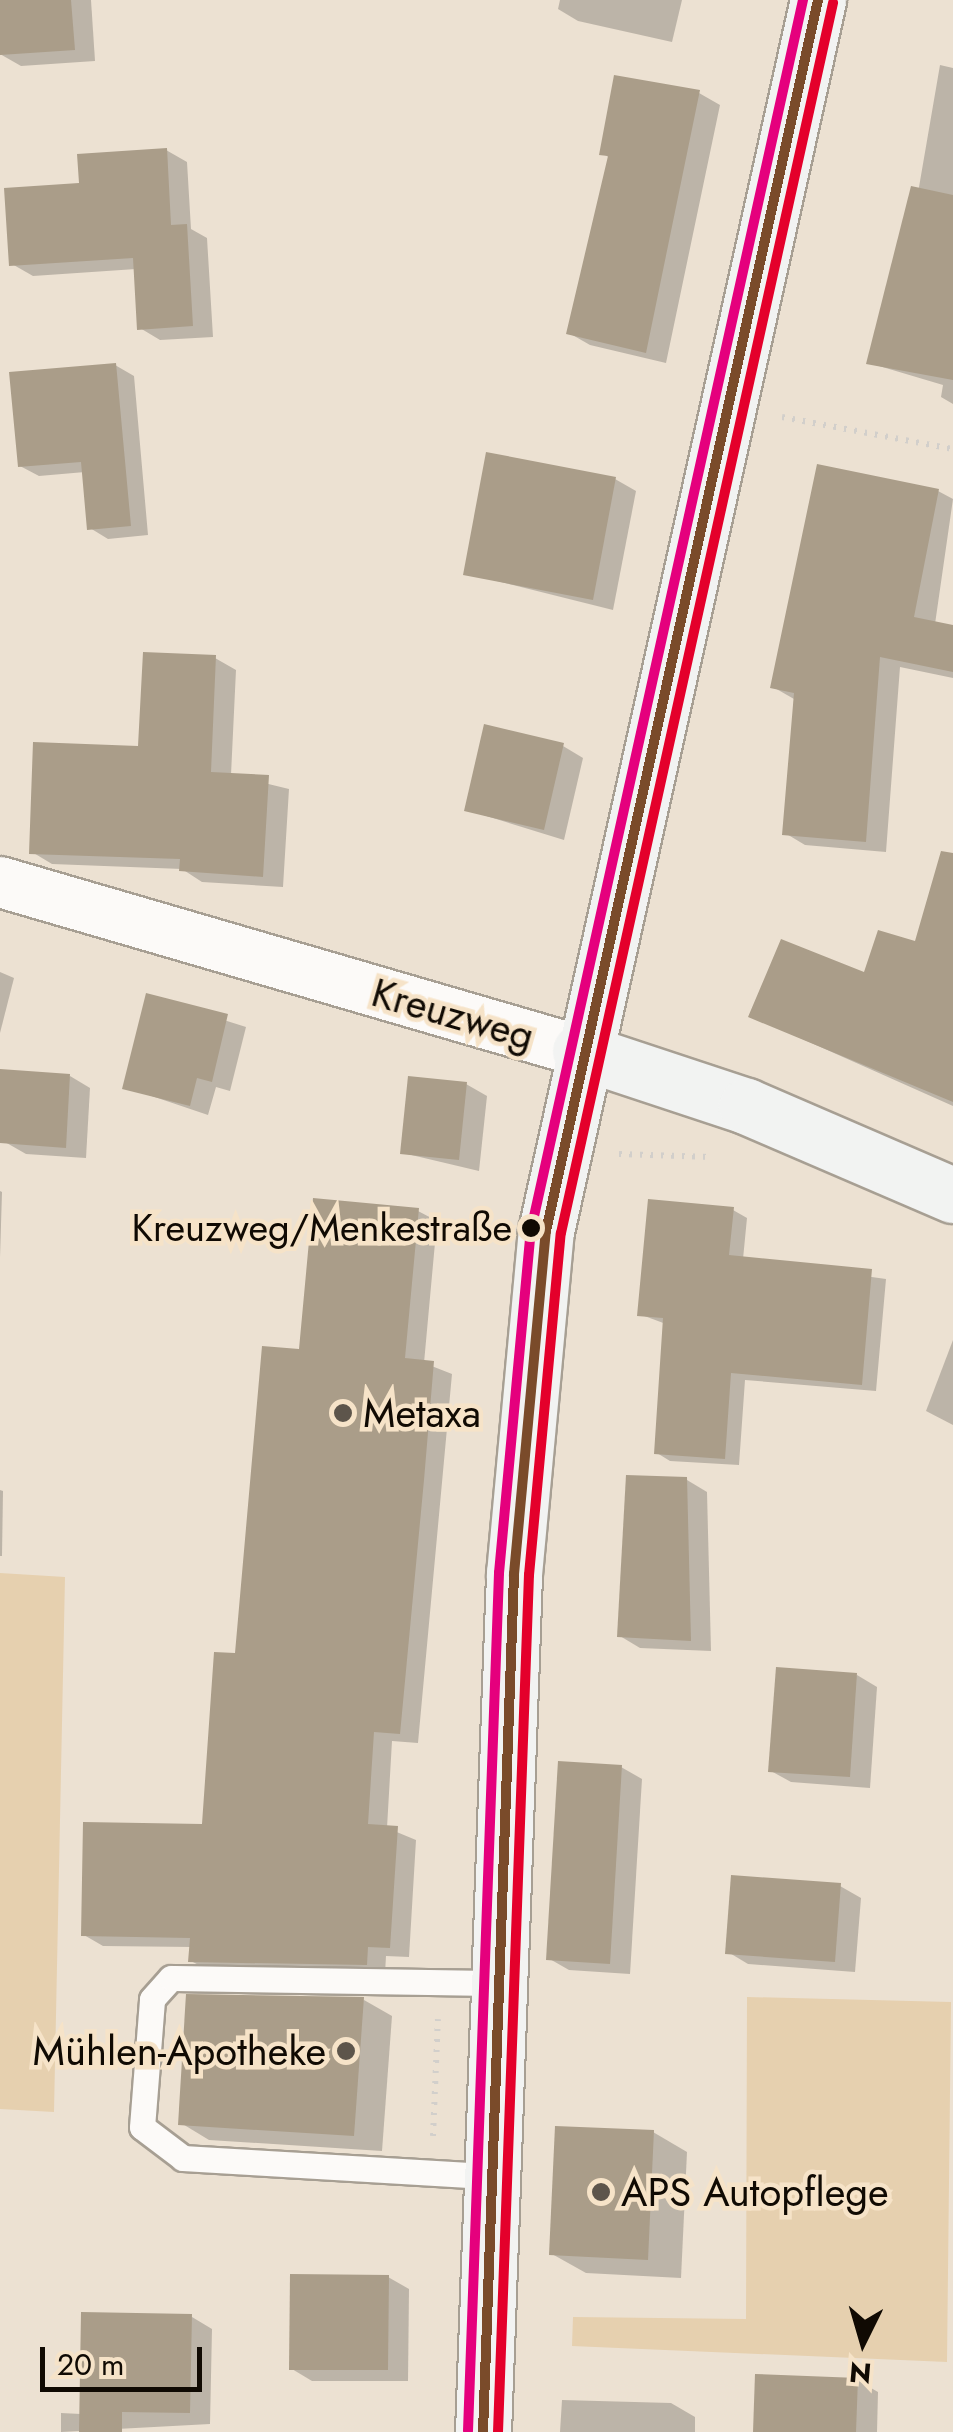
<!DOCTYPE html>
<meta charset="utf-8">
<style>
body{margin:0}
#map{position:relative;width:953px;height:2432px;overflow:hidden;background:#ece1d2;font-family:Jost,sans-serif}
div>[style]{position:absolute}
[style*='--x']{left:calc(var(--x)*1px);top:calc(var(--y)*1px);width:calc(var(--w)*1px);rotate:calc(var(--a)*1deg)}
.green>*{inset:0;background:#e6d0af}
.shadow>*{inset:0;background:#0003}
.building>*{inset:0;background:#aa9d89}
.path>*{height:6px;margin-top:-3px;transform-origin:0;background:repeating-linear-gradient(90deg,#d2cfcb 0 2.5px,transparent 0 10.5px)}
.roads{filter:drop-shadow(2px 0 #a79f93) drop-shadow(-2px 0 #a79f93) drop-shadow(0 2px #a79f93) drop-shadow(0 -2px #a79f93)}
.lane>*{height:25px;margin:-12.5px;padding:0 12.5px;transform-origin:12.5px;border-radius:12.5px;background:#fcfaf8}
.street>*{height:50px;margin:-25px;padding:0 25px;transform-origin:25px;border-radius:25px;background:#fcfaf8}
.secondary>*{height:55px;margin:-27.5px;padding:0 27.5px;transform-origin:27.5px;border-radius:27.5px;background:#f2f3f2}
.bus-1>*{height:10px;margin:-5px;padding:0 5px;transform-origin:5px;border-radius:5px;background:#7a4b2a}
.bus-2>*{height:10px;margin:-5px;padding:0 5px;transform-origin:5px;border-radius:5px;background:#e4002b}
.bus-3>*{height:10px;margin:-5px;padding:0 5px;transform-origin:5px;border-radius:5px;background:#e5007d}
.dots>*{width:28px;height:28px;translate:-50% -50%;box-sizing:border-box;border:5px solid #f6e3c8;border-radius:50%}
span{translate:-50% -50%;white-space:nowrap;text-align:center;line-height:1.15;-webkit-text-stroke:9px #f6e3c8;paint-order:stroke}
.bus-label{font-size:38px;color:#100a03}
.right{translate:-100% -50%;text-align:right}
.street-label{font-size:40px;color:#100a03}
.poi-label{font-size:40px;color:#100a03}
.left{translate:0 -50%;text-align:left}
.north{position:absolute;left:813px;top:2292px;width:100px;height:100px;-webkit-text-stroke:8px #f6e3c8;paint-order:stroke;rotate:185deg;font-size:28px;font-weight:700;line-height:40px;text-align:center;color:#100a03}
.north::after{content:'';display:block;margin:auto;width:35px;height:45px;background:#100a03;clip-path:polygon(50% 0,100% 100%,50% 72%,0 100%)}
.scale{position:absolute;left:40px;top:2347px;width:162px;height:45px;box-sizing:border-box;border:5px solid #100a03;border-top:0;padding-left:12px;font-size:30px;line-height:35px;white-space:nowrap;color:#100a03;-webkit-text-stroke:8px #f6e3c8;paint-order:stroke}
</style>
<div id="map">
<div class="green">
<div style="clip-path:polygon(0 1573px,65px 1577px,54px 2112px,0 2109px)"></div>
<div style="clip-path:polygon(747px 1997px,951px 2002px,947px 2362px,572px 2346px,573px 2317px,746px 2319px)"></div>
</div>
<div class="shadow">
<div style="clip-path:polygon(0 0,91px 0,95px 61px,21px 66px,0 54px)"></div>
<div style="clip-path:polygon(560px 0,682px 0,672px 42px,578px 21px,558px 9px)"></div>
<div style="clip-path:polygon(940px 65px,953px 68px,953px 404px,941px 397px,943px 385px,869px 363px,919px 187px)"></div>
<div style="clip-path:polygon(699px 93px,720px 105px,666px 363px,590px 345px,569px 333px,610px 158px,602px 153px)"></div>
<div style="clip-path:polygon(166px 150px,187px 162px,191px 229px,207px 238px,213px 337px,160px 340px,140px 328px,136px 269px,33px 276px,12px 264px,82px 186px)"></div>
<div style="clip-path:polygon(115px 365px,134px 376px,148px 535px,108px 539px,90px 528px,85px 472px,39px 476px,20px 466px)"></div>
<div style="clip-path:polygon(615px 479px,636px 491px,613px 610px,465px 573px)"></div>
<div style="clip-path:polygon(938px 491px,953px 499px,935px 624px,953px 628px,953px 678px,900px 667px,886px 852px,805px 845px,785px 833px,794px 699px,773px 687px)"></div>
<div style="clip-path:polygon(215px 658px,236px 670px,231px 775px,289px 789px,283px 887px,202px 882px,182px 869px,52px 864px,32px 852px,140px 749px)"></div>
<div style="clip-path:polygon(563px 746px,583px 758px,564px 840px,467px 810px)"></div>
<div style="clip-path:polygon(953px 899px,953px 1106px,751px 1016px,866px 975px,916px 944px)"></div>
<div style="clip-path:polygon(0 972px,14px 978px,0 1033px)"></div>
<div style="clip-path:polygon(148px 996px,246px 1027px,230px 1091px,216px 1087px,208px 1115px,125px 1087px)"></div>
<div style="clip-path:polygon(70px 1076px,90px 1088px,86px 1158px,26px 1154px,5px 1142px)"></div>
<div style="clip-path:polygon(466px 1084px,487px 1096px,479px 1171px,403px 1153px)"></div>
<div style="clip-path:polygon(0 1191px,2px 1192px,0 1258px)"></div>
<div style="clip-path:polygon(733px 1210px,747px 1218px,743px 1259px,886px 1279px,876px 1391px,745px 1380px,739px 1465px,670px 1461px,657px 1453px,666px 1324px,639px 1314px)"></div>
<div style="clip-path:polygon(418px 1211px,437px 1221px,424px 1363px,452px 1374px,418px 1743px,392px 1741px,387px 1828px,416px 1840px,409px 1957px,386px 1956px,385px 1974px,210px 1971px,191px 1961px,192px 1947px,103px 1946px,84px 1935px,205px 1826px,301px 1352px)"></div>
<div style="clip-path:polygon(953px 1340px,953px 1425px,926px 1411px)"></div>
<div style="clip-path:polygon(687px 1480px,707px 1492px,711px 1651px,640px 1648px,620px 1636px)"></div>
<div style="clip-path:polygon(0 1490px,3px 1491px,2px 1556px,0 1556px)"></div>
<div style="clip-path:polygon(857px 1675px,877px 1687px,870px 1788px,791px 1782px,771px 1771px)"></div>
<div style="clip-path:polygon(621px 1767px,642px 1779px,630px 1974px,569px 1970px,548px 1958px)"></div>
<div style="clip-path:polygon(840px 1886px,861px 1898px,855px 1972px,748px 1964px,728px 1952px)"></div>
<div style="clip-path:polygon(364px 2000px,392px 2016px,382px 2151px,209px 2140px,181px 2123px)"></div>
<div style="clip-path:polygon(653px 2132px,687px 2152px,681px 2278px,586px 2273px,552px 2254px)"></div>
<div style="clip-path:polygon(388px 2277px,409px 2289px,408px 2381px,312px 2381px,292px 2369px)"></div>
<div style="clip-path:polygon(192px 2317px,212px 2329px,210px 2424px,61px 2432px,61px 2413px,81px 2414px)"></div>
<div style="clip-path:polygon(857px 2380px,878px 2392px,877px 2432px,756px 2432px)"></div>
<div style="clip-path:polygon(562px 2400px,671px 2403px,695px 2417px,695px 2432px,560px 2432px)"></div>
</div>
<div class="building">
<div style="clip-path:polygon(0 0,71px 0,75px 50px,0 55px)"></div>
<div style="clip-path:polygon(614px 75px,700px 90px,646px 353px,566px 334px,608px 156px,599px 155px)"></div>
<div style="clip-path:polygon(167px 148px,171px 225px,187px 224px,193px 326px,137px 330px,133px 258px,9px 266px,4px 188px,79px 183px,77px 154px)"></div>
<div style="clip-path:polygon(911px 186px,953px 195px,953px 380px,866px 364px)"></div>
<div style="clip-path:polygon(116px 363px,131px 526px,87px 530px,81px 462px,18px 467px,9px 372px)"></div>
<div style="clip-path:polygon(486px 452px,616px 477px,593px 600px,463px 575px)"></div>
<div style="clip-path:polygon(817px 464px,939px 489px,914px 617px,953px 625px,953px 672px,880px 657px,866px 842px,782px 835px,794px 693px,770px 688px)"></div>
<div style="clip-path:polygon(143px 652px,216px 655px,211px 772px,269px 775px,263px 877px,179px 871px,180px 859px,29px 854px,33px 742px,138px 746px)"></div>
<div style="clip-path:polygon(484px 724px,564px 743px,544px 830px,464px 811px)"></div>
<div style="clip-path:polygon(941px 851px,953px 853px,953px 1102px,748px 1017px,781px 939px,864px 972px,878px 930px,915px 941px)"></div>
<div style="clip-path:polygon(146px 993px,228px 1014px,212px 1082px,197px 1078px,190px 1106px,122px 1089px)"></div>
<div style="clip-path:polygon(0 1069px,70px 1074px,66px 1148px,0 1143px)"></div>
<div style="clip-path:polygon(408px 1076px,467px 1082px,459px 1160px,400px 1154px)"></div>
<div style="clip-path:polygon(313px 1198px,419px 1208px,405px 1358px,434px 1361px,424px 1480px,400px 1734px,374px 1732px,368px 1824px,398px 1826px,390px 1948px,368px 1947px,367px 1965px,188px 1962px,190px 1938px,81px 1936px,83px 1822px,202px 1824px,214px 1652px,235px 1653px,262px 1346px,299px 1349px)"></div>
<div style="clip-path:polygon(648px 1199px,734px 1207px,729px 1255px,872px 1269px,862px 1385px,731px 1373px,725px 1459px,654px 1454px,663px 1318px,637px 1316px)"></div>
<div style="clip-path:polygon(626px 1475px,687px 1477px,691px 1641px,617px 1637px)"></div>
<div style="clip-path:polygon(776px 1667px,857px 1673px,850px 1777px,768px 1772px)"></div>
<div style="clip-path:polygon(558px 1761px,622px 1765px,610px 1964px,546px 1960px)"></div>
<div style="clip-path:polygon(731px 1875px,841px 1883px,835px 1962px,725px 1954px)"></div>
<div style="clip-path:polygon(186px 1994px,364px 1997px,354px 2136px,178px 2125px)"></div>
<div style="clip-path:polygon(555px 2126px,654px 2130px,648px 2260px,549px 2255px)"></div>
<div style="clip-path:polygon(290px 2274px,389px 2275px,388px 2370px,289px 2370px)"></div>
<div style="clip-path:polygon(81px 2312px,192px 2314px,190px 2413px,122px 2412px,122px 2432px,79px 2432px)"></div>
<div style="clip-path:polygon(755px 2374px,858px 2378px,856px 2432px,753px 2432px)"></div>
</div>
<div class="path">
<div style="--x:782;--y:417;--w:174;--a:10.6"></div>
<div style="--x:619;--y:1154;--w:92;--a:1.9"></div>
<div style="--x:433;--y:2136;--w:117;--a:-87.6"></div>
</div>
<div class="roads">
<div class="lane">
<div style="--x:486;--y:2176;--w:304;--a:-176.6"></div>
<div style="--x:183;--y:2158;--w:51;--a:-142.9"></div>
<div style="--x:142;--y:2127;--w:128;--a:-85.5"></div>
<div style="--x:152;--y:1999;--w:28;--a:-48"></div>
<div style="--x:171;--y:1978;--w:324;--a:0.9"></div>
</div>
<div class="street">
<div style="--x:0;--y:882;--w:604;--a:16.25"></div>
</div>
<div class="secondary">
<div style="--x:580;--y:1051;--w:175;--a:18.3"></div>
<div style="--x:746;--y:1106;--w:225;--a:23.3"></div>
<div style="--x:483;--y:2432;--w:859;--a:-87.93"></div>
<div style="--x:514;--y:1574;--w:344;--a:-84.7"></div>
<div style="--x:546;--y:1231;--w:1261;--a:-77.54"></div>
</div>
</div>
<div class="bus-1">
<div style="--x:483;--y:2432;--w:859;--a:-87.93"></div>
<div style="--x:514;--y:1574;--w:344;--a:-84.7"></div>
<div style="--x:546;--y:1231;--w:1261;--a:-77.54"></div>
</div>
<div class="bus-2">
<div style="--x:498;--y:2432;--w:858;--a:-87.93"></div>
<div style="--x:529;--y:1575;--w:343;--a:-84.7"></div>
<div style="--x:561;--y:1233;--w:1260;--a:-77.53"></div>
</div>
<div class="bus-3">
<div style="--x:468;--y:2431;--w:859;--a:-87.93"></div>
<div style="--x:499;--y:1573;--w:344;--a:-84.7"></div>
<div style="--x:531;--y:1230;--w:1260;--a:-77.53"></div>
</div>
<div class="dots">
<div style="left:531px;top:1228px;background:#100a03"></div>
<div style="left:343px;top:1413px;background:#5d554b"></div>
<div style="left:346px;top:2051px;background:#5d554b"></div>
<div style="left:601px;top:2192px;background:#5d554b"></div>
</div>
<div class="bus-label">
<span class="right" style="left:512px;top:1228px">Kreuzweg/Menkestraße</span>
</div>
<div class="street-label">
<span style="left:453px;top:1014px;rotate:16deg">Kreuzweg</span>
</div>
<div class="poi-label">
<span class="left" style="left:363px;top:1413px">Metaxa</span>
<span class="right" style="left:326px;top:2051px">Mühlen-Apotheke</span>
<span class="left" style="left:621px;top:2192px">APS Autopflege</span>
</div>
<div class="north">N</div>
<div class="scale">20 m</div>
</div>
